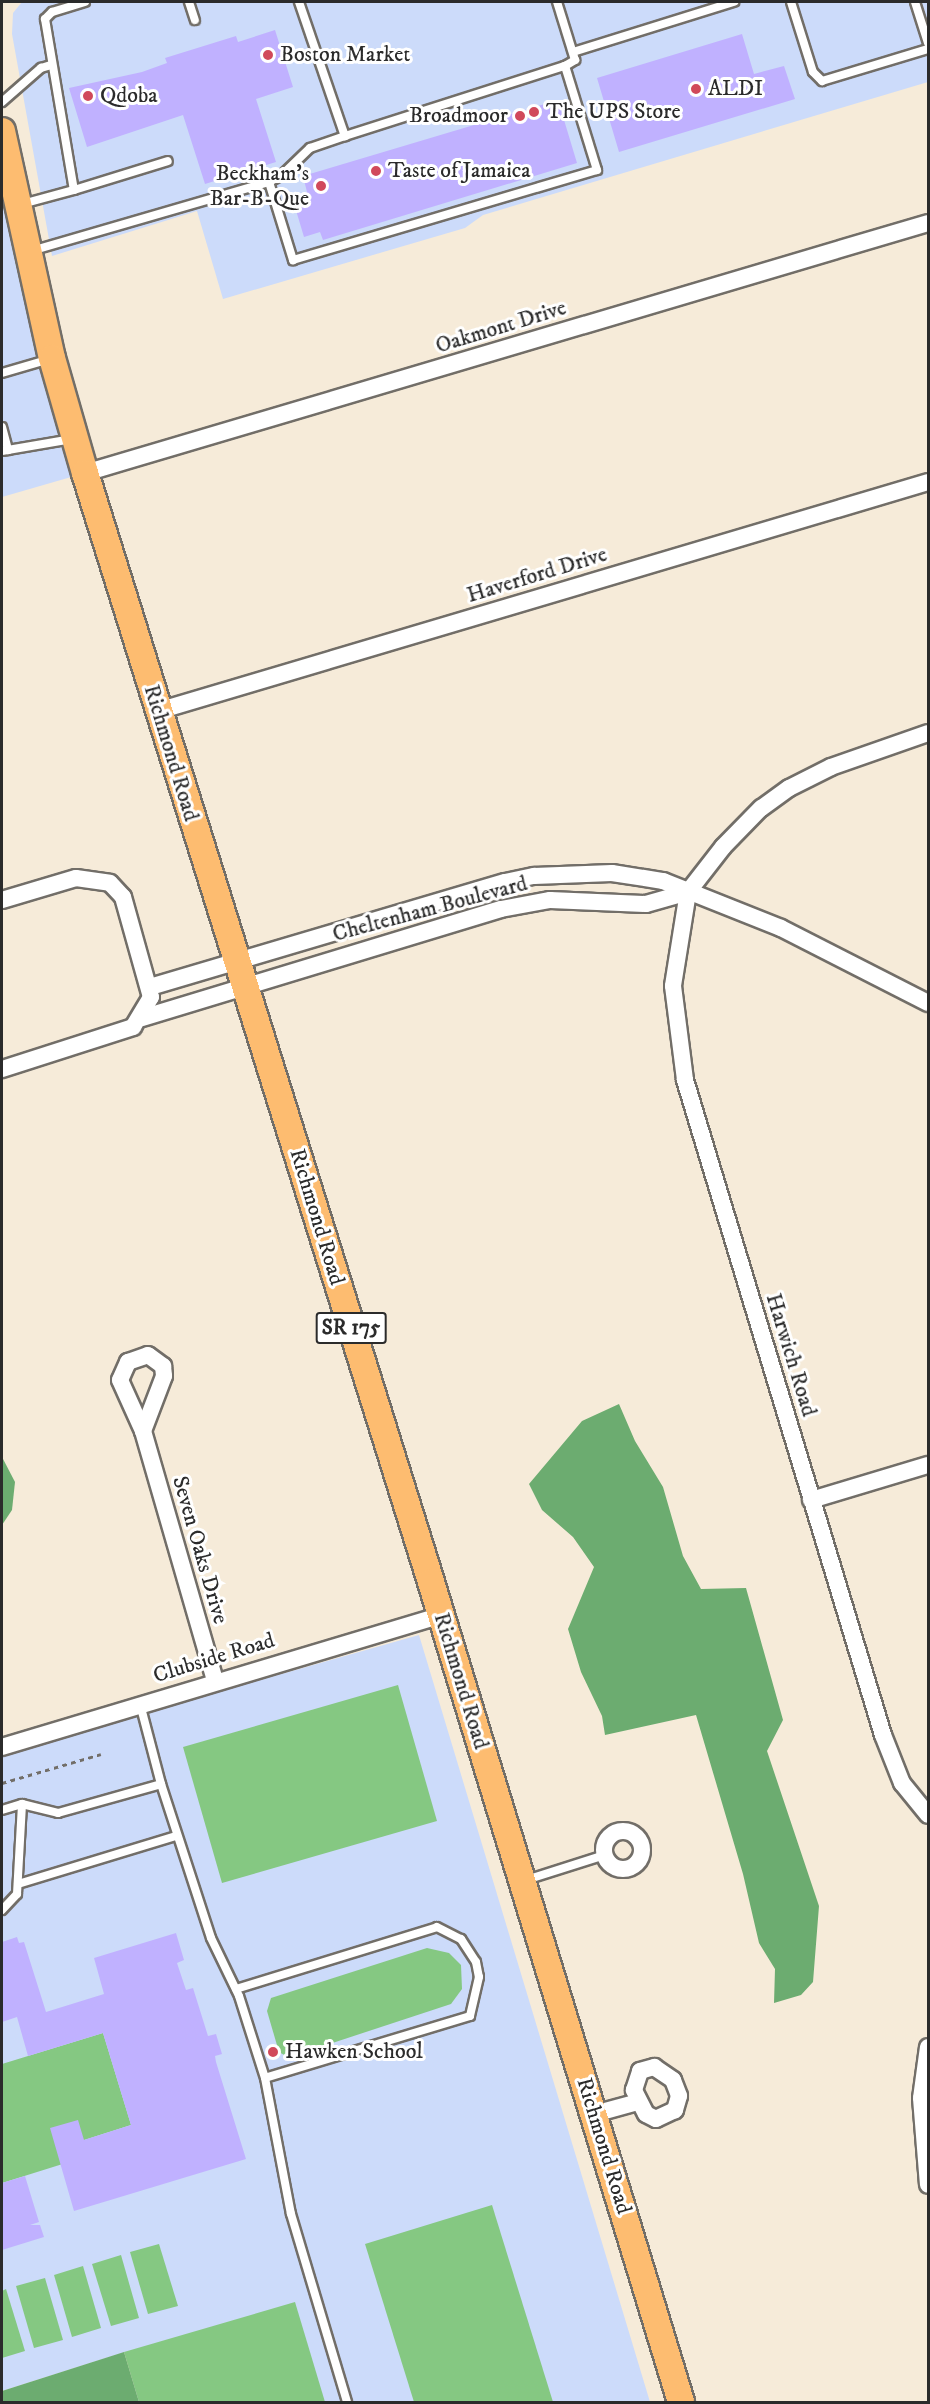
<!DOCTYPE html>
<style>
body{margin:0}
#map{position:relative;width:930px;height:2404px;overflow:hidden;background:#f6ebd9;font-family:"IM FELL DW Pica",serif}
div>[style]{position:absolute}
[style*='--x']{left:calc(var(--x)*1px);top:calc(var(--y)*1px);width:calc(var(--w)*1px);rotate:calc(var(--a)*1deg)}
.built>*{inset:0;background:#ccdbfa}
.green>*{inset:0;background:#85c882}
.forest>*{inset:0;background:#6cac70}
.building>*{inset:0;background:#c0b1ff}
.path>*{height:3px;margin-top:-1.5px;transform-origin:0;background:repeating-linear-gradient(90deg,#726e68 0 4.5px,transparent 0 9px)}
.roads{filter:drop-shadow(2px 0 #726e68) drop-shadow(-2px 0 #726e68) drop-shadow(0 2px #726e68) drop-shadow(0 -2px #726e68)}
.service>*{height:8px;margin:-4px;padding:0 4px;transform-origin:4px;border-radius:4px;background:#fff}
.minor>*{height:16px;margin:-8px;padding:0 8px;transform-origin:8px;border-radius:8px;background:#fff}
.minor>.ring{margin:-8px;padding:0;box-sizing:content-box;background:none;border:16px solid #fff;border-radius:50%}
.primary>*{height:26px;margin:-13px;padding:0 13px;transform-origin:13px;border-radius:13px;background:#fdbc70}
.dots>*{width:16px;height:16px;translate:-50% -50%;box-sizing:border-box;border:3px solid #fff;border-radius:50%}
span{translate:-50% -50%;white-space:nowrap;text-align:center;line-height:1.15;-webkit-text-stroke:6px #fff;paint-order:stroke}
.shield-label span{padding:2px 4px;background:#fff;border:2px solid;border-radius:4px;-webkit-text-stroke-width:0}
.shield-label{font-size:21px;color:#2b2b2b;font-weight:700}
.poi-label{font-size:22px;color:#2b2b2b}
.left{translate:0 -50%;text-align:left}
.right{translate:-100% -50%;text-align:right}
.street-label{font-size:22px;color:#2b2b2b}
.frame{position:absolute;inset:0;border:3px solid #2b2b2b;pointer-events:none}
</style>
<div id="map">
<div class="built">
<div style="clip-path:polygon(22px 2px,928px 2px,928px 82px,483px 215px,465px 228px,223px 299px,197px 211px,52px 256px,12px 34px,13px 13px)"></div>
<div style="clip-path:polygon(2px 131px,85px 473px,2px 497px)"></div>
<div style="clip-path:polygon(419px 1635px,650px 2402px,139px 2402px,125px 2352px,2px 2391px,2px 1753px)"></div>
</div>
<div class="green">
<div style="clip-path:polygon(398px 1685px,437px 1821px,222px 1883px,183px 1747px)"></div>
<div style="clip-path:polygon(427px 1948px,449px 1953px,461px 1965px,462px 1989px,451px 2004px,299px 2054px,286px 2056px,279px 2052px,267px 2011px,271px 1998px)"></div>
<div style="clip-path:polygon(103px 2033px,131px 2125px,84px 2140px,69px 2162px,2px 2183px,2px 2064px)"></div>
<div style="clip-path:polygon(492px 2205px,553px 2402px,414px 2402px,365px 2244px)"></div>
<div style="clip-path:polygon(159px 2244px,178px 2306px,148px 2314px,130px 2252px)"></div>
<div style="clip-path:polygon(121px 2255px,139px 2318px,111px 2326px,92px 2264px)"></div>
<div style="clip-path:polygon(83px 2266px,101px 2328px,72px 2337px,54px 2275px)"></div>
<div style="clip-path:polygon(45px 2278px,63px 2340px,34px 2348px,16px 2286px)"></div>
<div style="clip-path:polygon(6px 2289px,25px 2351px,2px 2358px,2px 2291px)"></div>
<div style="clip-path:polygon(295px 2302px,325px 2402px,139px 2402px,124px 2352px)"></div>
</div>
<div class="forest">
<div style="clip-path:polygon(619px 1404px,635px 1441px,663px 1487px,683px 1556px,701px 1589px,746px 1588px,783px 1720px,767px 1751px,819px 1906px,813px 1982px,801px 1995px,774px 2003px,775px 1969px,759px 1943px,743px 1874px,696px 1715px,605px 1735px,602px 1716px,581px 1672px,568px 1629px,594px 1567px,573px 1537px,542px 1510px,529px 1484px,582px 1421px)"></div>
<div style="clip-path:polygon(2px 1457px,15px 1482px,12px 1510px,2px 1525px)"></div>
<div style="clip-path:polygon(124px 2352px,139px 2402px,2px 2402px,2px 2391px)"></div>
</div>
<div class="building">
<div style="clip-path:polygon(275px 30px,293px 87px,256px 99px,276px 162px,205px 184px,183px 115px,87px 147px,69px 88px,142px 72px,167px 63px,165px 58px,236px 36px,238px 42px)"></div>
<div style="clip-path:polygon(742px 34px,754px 74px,784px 66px,795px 99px,619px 152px,597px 78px)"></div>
<div style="clip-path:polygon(558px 100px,577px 163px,323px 240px,320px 232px,304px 237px,292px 197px,307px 192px,303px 176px)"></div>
<div style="clip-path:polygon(176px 1933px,184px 1960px,177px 1963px,186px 1990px,193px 1988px,208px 2036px,216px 2034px,222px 2054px,215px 2056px,216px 2062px,246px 2159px,74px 2211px,50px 2128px,78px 2120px,84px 2140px,131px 2125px,103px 2033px,28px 2056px,17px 2017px,2px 2022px,2px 1942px,17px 1937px,19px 1943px,24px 1942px,46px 2012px,104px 1994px,94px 1958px)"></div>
<div style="clip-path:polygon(25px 2176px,39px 2222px,30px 2225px,40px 2225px,44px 2237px,2px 2250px,2px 2183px)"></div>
</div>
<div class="path">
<div style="--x:2;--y:1783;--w:103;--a:-16.3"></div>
</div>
<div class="roads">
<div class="service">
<div style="--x:85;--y:2;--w:34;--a:163"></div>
<div style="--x:52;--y:12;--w:10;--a:135"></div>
<div style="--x:45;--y:19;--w:173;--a:80.4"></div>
<div style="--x:74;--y:190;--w:98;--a:-17.1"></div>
<div style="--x:189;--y:2;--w:19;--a:72"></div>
<div style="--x:299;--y:2;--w:142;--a:71.1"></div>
<div style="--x:345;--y:136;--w:231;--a:-17.7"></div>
<div style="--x:565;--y:66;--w:12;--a:-31"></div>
<div style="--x:575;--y:60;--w:61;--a:-107.2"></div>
<div style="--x:791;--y:2;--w:73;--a:72.6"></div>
<div style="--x:813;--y:72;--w:13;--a:45"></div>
<div style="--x:822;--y:81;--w:111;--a:-16.8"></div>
<div style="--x:915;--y:2;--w:43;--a:72.4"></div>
<div style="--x:573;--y:52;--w:169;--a:-17.3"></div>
<div style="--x:2;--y:102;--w:52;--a:-41.1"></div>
<div style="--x:41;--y:68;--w:10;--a:-17"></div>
<div style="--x:269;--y:182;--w:82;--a:72.9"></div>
<div style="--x:293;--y:260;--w:317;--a:-16.5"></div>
<div style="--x:597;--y:170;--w:109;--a:-107.1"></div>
<div style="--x:22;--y:204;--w:54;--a:-15.1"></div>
<div style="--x:31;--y:251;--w:248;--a:-16.2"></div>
<div style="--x:269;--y:182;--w:15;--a:-28"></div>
<div style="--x:282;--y:175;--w:39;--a:-44"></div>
<div style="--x:310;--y:148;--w:37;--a:-19"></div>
<div style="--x:2;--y:373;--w:50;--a:-16.3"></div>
<div style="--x:2;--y:427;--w:24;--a:75"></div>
<div style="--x:2;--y:451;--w:71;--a:-9.7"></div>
<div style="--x:161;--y:1784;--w:162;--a:72"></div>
<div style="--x:211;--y:1938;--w:64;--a:64.2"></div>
<div style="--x:239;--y:1996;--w:86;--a:72.4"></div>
<div style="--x:265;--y:2078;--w:138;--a:79.2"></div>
<div style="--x:291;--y:2214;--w:196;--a:73.4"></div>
<div style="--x:2;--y:1810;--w:21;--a:-17"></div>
<div style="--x:22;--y:1804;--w:37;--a:14"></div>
<div style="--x:58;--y:1813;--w:107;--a:-15.7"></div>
<div style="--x:161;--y:1784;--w:83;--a:-104.7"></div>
<div style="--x:526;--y:1880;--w:83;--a:-17.6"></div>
<div style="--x:18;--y:1884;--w:165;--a:-16.9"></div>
<div style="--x:2;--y:1910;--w:22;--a:-47"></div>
<div style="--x:17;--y:1894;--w:90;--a:-86.8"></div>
<div style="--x:236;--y:1989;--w:210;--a:-17.1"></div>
<div style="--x:437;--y:1927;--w:27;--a:27"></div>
<div style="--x:461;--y:1939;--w:27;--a:57"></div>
<div style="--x:476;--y:1962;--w:15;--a:79"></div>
<div style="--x:479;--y:1977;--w:40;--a:103"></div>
<div style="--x:470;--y:2016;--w:214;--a:163.2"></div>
</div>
<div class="minor">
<div style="--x:85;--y:473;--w:879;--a:-16.52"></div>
<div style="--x:158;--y:711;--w:803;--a:-16.56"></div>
<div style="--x:928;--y:733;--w:103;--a:160.7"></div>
<div style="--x:831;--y:767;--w:47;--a:153.4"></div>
<div style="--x:789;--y:788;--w:34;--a:144"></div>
<div style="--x:761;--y:808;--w:54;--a:134.3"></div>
<div style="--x:723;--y:847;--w:57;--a:127.9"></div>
<div style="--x:688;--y:892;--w:95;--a:99.1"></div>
<div style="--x:673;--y:986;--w:95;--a:82.7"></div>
<div style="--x:685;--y:1080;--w:684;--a:73.18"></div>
<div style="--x:883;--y:1735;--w:52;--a:68.4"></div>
<div style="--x:902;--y:1783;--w:41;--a:50.9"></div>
<div style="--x:2;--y:900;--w:77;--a:-16.6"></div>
<div style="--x:76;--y:878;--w:34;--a:8"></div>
<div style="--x:110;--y:883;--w:19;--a:47"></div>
<div style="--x:123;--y:897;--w:104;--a:74.4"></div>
<div style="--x:151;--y:997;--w:35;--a:121"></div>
<div style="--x:133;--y:1027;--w:138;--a:162.2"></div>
<div style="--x:150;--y:987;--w:370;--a:-16.5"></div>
<div style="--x:505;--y:882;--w:30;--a:-12"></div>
<div style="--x:534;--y:876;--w:78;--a:-2.2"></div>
<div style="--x:612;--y:873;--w:52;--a:8.9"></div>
<div style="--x:663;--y:881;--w:127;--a:21.7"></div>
<div style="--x:781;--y:928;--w:165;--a:27"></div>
<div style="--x:142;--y:1018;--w:375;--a:-16.9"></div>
<div style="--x:501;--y:909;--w:50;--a:-10.4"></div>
<div style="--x:550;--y:900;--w:96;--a:2.4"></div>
<div style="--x:646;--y:904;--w:44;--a:-15.9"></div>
<div style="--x:143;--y:1431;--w:56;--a:-114.3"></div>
<div style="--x:120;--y:1380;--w:20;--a:-66"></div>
<div style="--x:128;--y:1362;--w:21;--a:-19"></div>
<div style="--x:148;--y:1355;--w:19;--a:36"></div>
<div style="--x:163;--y:1366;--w:10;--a:84"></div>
<div style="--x:164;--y:1376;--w:59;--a:110.9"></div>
<div style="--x:143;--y:1431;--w:260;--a:73.9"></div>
<div style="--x:811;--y:1500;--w:122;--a:-16.7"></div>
<div style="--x:2;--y:1747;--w:458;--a:-16.7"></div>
<div class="ring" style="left:604px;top:1831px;width:22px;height:22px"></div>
<div style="--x:928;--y:2047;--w:51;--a:97.8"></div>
<div style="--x:921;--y:2098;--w:87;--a:85.4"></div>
<div style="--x:654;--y:2067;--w:23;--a:34"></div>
<div style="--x:673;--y:2080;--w:17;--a:69"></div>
<div style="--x:679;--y:2096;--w:15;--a:106"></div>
<div style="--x:675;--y:2110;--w:21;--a:155"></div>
<div style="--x:656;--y:2119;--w:11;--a:-153"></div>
<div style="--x:646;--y:2114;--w:27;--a:-117"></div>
<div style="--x:634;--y:2090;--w:20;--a:-72"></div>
<div style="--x:640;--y:2071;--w:15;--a:-16"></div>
<div style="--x:594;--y:2114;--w:46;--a:-15.3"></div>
</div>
<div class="primary">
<div style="--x:2;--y:131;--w:232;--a:77.6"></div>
<div style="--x:52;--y:358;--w:120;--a:74"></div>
<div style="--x:85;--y:473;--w:1162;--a:72.67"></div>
<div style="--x:431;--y:1582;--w:857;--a:73.04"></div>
</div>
</div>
<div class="dots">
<div style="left:268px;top:55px;background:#d1495b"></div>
<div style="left:696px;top:89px;background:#d1495b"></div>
<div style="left:88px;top:96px;background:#d1495b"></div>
<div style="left:534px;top:112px;background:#d1495b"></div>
<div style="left:520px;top:116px;background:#d1495b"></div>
<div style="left:376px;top:171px;background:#d1495b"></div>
<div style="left:321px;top:186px;background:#d1495b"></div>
<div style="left:273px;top:2052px;background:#d1495b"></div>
</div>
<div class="shield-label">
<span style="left:351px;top:1328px">SR 175</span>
</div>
<div class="poi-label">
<span class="left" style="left:280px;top:55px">Boston Market</span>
<span class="left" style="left:708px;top:89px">ALDI</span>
<span class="left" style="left:100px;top:96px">Qdoba</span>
<span class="left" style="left:546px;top:112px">The UPS Store</span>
<span class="right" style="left:508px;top:116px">Broadmoor</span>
<span class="left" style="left:388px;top:171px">Taste of Jamaica</span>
<span class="right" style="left:309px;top:186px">Beckham's<br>Bar-B-Que</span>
<span class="left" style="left:285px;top:2052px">Hawken School</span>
</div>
<div class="street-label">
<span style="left:501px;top:327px;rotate:-17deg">Oakmont Drive</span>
<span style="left:537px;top:575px;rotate:-17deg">Haverford Drive</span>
<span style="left:171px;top:753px;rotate:73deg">Richmond Road</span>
<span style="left:430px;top:909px;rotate:-15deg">Cheltenham Boulevard</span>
<span style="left:317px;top:1217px;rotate:73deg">Richmond Road</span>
<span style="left:791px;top:1355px;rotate:73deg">Harwich Road</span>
<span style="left:200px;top:1550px;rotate:74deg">Seven Oaks Drive</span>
<span style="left:214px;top:1658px;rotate:-17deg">Clubside Road</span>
<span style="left:461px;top:1681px;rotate:73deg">Richmond Road</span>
<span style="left:604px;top:2146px;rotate:73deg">Richmond Road</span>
</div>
<div class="frame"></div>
</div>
